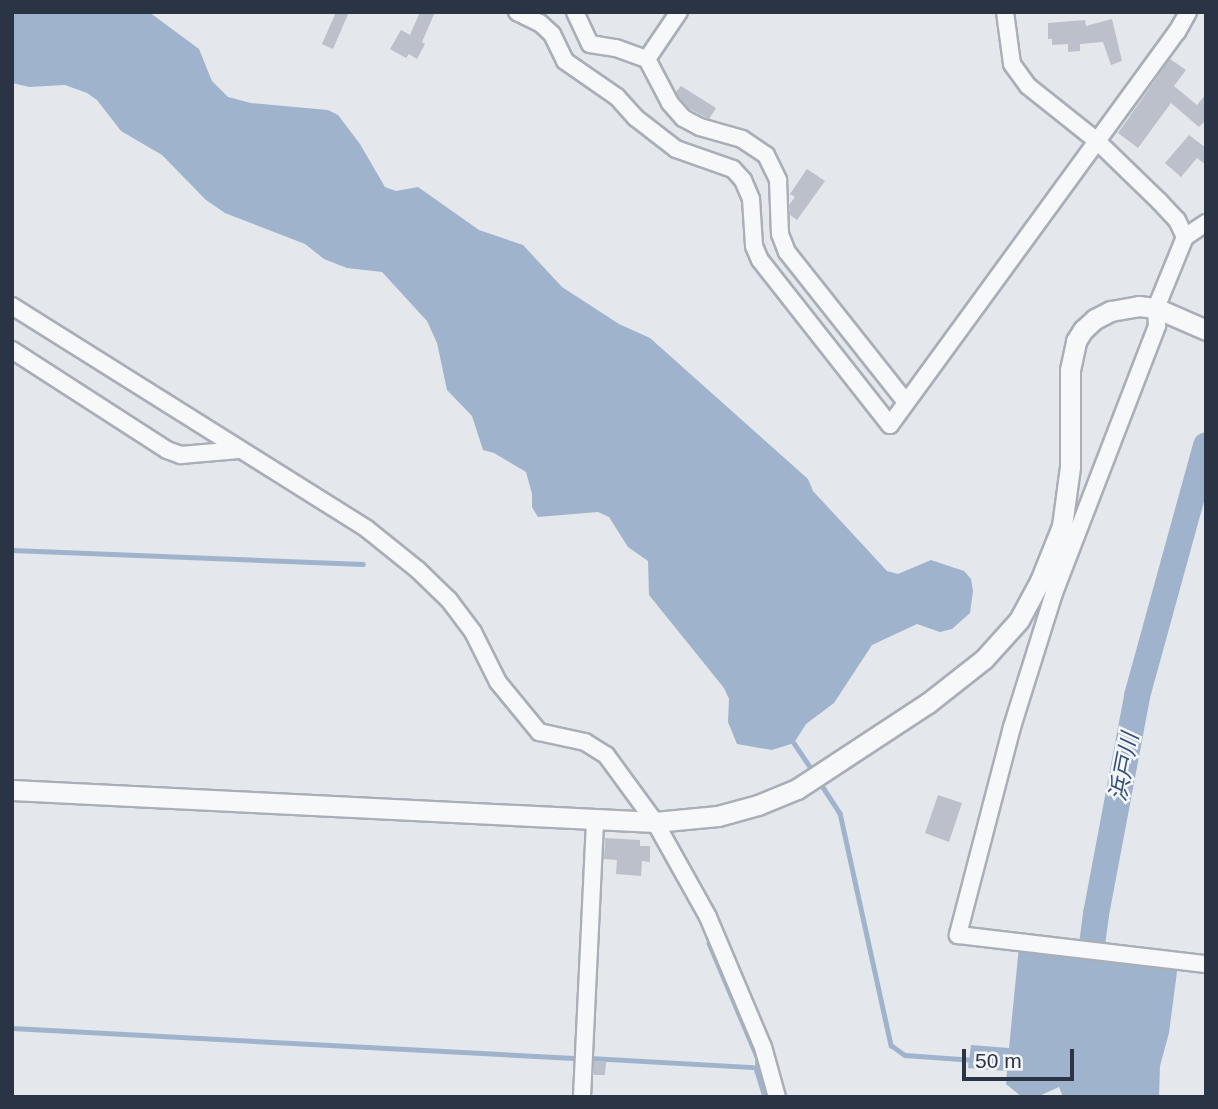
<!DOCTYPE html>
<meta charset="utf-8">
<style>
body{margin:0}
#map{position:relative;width:1218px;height:1109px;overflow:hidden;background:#e4e7ec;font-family:Arial,"Noto Sans JP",sans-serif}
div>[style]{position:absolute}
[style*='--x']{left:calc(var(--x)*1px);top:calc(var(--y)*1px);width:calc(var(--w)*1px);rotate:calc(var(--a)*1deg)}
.water>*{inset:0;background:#9fb4cc}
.stream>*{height:4.5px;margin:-2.25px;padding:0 2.25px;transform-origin:2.25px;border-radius:2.25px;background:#9fb4cc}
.river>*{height:26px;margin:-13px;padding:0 13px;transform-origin:13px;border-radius:13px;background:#9fb4cc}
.building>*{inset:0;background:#bbc0ca}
.roads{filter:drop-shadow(2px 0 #a9aeb7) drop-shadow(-2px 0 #a9aeb7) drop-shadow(0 2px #a9aeb7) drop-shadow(0 -2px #a9aeb7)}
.minor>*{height:16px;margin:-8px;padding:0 8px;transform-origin:8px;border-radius:8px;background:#f7f8fa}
.tertiary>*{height:19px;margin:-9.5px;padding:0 9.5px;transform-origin:9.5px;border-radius:9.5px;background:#f7f8fa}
span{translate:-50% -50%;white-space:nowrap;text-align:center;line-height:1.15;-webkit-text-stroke:5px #f4f6f9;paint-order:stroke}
.water-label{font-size:23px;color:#34527a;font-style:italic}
.frame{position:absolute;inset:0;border:14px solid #2b3445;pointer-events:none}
.scale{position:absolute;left:962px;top:1049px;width:112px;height:32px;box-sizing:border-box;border:4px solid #2b3445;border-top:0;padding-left:9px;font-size:21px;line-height:24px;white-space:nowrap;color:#2b3445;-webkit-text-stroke:5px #f4f6f9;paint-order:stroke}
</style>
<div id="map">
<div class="water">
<div style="clip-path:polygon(12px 12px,149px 12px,199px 49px,212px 81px,228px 97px,251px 103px,328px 110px,338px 115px,360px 144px,385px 187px,396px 191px,418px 187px,479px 230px,523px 245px,562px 287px,619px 324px,650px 338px,808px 479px,813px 491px,887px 571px,898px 574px,931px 560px,964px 571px,971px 579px,973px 591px,970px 613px,952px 629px,940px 632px,917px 624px,872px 645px,834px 703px,806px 724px,794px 743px,772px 750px,737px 744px,728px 722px,729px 699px,724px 688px,649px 595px,648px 561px,628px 547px,609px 517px,598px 512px,538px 517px,532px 507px,532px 494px,526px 472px,494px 453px,483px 450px,472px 416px,447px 390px,437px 343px,427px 321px,382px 272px,347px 268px,324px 259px,305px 244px,225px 213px,206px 200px,162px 155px,121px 131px,97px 100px,87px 93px,65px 85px,29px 87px,12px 83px)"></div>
<div style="clip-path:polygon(1019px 946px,1178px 964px,1169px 1033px,1160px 1066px,1159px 1097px,1063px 1097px,1059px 1087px,1037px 1097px,1022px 1097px,1006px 1084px,1007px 1071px,968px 1068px,971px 1045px,1009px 1048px)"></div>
</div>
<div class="stream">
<div style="--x:12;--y:550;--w:351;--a:2.3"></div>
<div style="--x:794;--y:743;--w:34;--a:56"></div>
<div style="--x:819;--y:781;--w:38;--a:57"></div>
<div style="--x:840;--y:813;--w:238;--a:77.6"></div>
<div style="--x:891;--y:1045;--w:17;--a:36"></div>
<div style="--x:905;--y:1055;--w:69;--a:4.1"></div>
<div style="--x:709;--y:943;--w:126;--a:67.1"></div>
<div style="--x:758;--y:1059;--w:12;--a:95"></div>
<div style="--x:757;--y:1071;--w:27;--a:73"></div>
<div style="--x:12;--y:1028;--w:562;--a:3.06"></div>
<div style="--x:590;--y:1058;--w:163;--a:3.2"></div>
</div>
<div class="river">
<div style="--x:1088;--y:976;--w:63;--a:-82.6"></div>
<div style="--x:1096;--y:914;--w:222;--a:-79.3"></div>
<div style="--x:1137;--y:696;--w:260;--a:-74.6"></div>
</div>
<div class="building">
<div style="clip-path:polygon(336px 12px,349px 12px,333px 49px,322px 44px)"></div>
<div style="clip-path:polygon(420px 12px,435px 12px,422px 42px,425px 44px,417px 59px,409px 54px,406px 58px,390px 49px,401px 30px,410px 35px)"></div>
<div style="clip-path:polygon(1112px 19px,1122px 61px,1111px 65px,1103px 42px,1080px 44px,1080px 51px,1068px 52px,1068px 44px,1052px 45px,1052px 39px,1048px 39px,1048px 23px,1085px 20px,1086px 26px)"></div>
<div style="clip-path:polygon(1170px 59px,1186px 70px,1174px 86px,1197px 105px,1206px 94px,1206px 120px,1199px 127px,1171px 103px,1138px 148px,1118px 133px)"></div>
<div style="clip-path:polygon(681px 86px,716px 108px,709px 119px,688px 108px,679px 97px,676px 92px)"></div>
<div style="clip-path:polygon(1189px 135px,1206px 148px,1206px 165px,1197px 158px,1181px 177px,1165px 163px)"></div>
<div style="clip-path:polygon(807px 169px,825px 181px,797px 220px,790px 215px,789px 205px,795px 197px,790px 194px)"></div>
<div style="clip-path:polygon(938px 795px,962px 803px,949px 842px,925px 833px)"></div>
<div style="clip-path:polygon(605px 838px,640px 840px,640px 846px,650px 846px,650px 862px,642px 861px,641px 876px,616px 874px,617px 860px,604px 859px)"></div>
<div style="clip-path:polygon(594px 1061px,606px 1062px,605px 1075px,594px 1075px)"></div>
</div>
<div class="roads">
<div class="minor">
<div style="--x:517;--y:12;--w:25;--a:26"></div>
<div style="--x:540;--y:23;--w:16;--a:43"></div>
<div style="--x:552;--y:34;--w:30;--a:64"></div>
<div style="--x:565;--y:61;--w:63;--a:34.7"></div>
<div style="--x:617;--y:97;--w:28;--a:48"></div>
<div style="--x:636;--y:118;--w:51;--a:37.8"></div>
<div style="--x:676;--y:149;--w:60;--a:19.3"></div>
<div style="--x:733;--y:169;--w:15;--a:48"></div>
<div style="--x:743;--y:180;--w:21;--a:67"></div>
<div style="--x:751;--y:199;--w:47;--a:86.3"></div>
<div style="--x:754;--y:246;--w:15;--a:67"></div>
<div style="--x:760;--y:260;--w:210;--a:51.8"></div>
<div style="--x:890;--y:425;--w:487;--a:-53.9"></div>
<div style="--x:1177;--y:32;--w:23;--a:-61"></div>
<div style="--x:575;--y:12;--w:35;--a:65"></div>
<div style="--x:590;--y:44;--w:26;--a:9"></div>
<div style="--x:616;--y:48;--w:33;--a:20"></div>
<div style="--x:647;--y:59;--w:50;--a:62.4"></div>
<div style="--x:670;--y:103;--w:20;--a:49"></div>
<div style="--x:683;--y:118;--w:19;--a:28"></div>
<div style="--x:700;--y:127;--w:44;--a:15.9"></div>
<div style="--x:742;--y:139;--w:29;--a:34"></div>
<div style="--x:766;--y:155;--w:28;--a:64"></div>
<div style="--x:778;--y:180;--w:54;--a:87.9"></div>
<div style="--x:780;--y:234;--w:19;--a:69"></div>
<div style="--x:787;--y:252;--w:191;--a:51.6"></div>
<div style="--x:1005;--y:12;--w:52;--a:82.3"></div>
<div style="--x:1012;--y:64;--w:27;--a:54"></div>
<div style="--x:1028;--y:86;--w:87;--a:38.5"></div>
<div style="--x:1096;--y:140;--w:88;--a:44.1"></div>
<div style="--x:1159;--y:201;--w:26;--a:47"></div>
<div style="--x:1177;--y:220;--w:19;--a:65"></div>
<div style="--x:1185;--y:237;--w:77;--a:112.2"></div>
<div style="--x:1156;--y:308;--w:18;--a:87"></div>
<div style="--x:1157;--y:326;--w:286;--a:111.1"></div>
<div style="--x:1054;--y:593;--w:140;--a:107.4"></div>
<div style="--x:1012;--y:727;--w:215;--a:104.6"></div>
<div style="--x:958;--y:935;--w:250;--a:6.7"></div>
<div style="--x:647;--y:59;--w:57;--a:-55.8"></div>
<div style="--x:1185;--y:237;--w:25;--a:-34"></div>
<div style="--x:12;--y:306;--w:419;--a:32.1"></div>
<div style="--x:367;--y:529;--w:65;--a:38.8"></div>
<div style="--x:418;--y:570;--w:43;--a:44.1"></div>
<div style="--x:449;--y:600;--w:40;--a:53"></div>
<div style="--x:473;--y:632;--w:56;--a:63.4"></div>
<div style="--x:498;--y:682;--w:65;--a:50.6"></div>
<div style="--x:539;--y:732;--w:47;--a:12.3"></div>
<div style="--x:585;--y:742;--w:25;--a:32"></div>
<div style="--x:606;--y:755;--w:83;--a:53.8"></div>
<div style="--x:655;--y:822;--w:109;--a:60.8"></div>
<div style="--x:708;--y:917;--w:141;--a:67.1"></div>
<div style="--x:763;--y:1047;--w:52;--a:74.4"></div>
<div style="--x:12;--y:350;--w:184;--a:32.8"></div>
<div style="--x:167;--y:450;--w:15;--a:20"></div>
<div style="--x:181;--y:455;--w:58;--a:-4.9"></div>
<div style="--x:582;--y:1097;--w:277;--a:-87.3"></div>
</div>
<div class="tertiary">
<div style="--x:12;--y:790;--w:644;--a:2.85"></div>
<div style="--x:655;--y:822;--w:63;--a:-5.4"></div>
<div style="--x:718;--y:816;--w:41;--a:-15.4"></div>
<div style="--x:758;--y:805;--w:42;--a:-22.3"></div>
<div style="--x:797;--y:789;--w:157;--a:-33.3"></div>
<div style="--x:928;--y:703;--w:71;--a:-38.2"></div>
<div style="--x:984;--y:659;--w:52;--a:-48.1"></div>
<div style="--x:1019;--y:620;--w:44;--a:-61.7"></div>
<div style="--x:1040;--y:581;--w:59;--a:-68.2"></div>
<div style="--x:1062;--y:526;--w:60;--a:-82.3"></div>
<div style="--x:1070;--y:467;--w:97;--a:-90"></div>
<div style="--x:1070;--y:370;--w:30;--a:-78"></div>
<div style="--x:1076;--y:341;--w:13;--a:-58"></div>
<div style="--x:1083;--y:330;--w:16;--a:-43"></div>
<div style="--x:1095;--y:319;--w:18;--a:-27"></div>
<div style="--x:1111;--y:311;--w:28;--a:-10"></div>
<div style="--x:1139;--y:306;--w:17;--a:7"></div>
<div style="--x:1156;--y:308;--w:55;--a:23.7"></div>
</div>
</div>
<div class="water-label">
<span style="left:1124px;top:767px;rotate:-79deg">浜戸川</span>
</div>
<div class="frame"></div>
<div class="scale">50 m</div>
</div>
